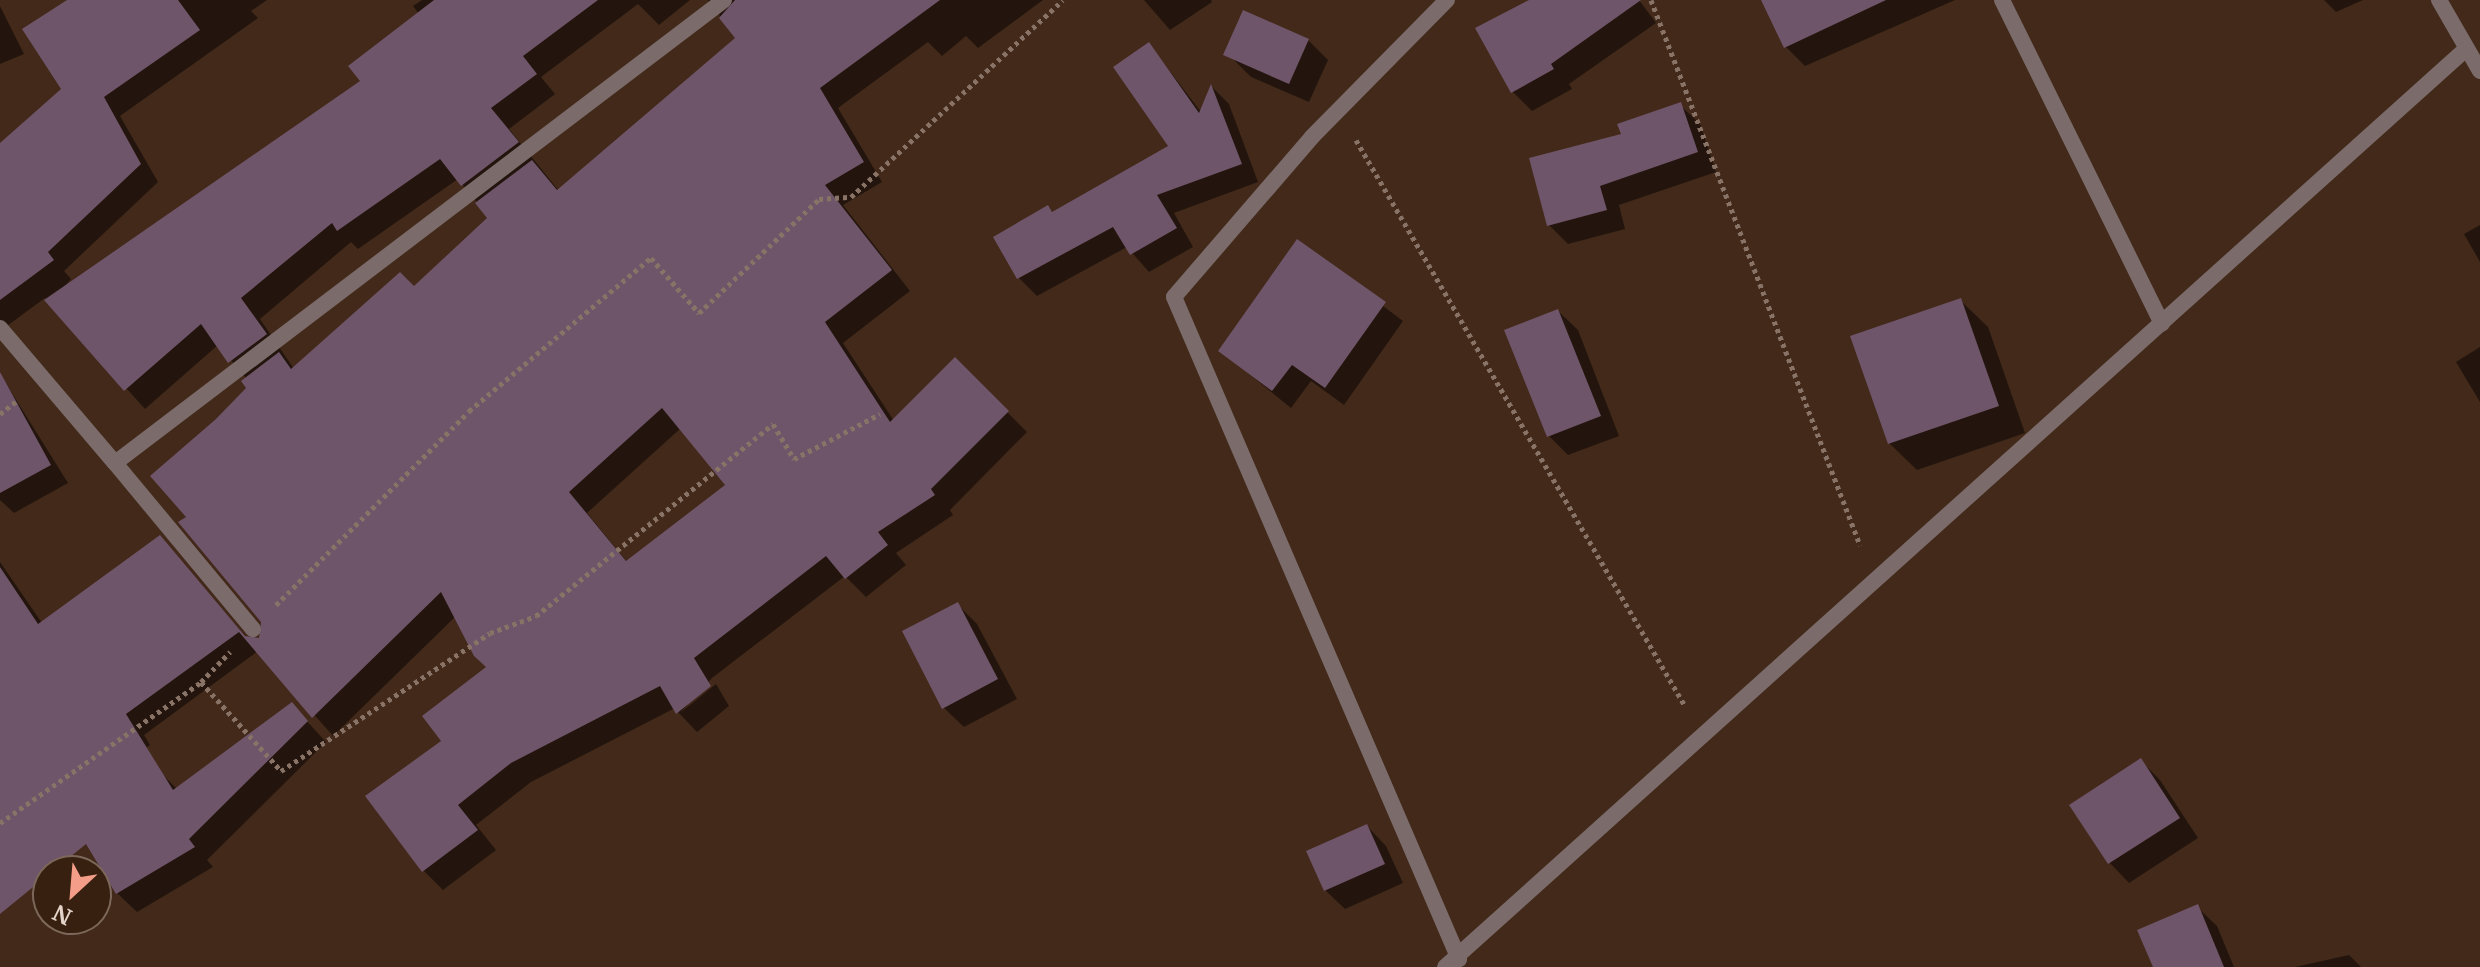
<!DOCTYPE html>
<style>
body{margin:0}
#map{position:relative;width:2480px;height:967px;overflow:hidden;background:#422919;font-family:Merriweather,serif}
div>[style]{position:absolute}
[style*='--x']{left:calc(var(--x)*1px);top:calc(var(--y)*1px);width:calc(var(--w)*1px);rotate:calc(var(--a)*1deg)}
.shadow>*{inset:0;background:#0007}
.building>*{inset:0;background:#6f5569}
.path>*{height:5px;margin-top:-2.5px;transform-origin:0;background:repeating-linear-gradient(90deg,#887366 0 4px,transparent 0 8px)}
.minor>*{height:16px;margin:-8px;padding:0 8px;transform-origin:8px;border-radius:8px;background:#7b6b6b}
span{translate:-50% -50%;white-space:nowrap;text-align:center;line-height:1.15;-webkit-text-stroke:7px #37200f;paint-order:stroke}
.north{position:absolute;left:32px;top:855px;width:80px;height:80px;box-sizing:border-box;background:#37200f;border:2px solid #7c685a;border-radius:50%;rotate:206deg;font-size:22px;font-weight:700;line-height:32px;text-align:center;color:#e4d4ca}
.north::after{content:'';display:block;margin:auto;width:28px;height:36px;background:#f49e89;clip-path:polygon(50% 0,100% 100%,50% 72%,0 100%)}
</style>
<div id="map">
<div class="shadow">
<div style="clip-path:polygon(evenodd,70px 0,267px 0,251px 11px,258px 18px,120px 116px,158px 182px,64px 271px,71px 279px,62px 290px,362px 81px,419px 14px,413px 6px,422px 0,690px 0,659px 25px,638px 4px,541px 77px,555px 94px,509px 129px,559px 191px,737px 38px,708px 0,1043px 0,978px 48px,966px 36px,942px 56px,928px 42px,838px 108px,882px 182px,843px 205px,910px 291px,843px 343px,894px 421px,955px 360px,1027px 432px,950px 510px,953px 515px,896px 553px,906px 565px,866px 597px,845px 576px,712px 678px,680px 713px,716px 684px,729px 706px,697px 732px,678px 712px,675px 708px,531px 782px,476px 825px,496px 850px,443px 890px,424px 871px,444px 741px,489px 667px,456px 616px,333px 736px,258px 651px,144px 735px,150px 745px,0 843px,0 562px,42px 623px,160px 538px,247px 638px,261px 640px,264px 621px,189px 517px,217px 420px,248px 388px,247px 379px,218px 345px,145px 409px,45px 298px,0 331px,0 145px,64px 89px,70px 0,458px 179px,490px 218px,414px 289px,294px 369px,260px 319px,351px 242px,358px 249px,458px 179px,70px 0,681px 428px,728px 485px,628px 563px,587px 513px,681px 428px)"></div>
<div style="clip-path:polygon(1144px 0,1211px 0,1212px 2px,1170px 30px)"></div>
<div style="clip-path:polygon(1533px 0,1639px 0,1656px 23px,1569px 84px,1572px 89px,1532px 111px,1513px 92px)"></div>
<div style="clip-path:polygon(1764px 0,1955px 0,1805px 66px,1786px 47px)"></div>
<div style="clip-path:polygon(2324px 0,2363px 0,2336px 12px)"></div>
<div style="clip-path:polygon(0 6px,24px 54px,0 64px)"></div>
<div style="clip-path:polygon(1308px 40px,1328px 60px,1309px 102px,1251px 77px,1231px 57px)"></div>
<div style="clip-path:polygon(1149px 44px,1201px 112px,1212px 87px,1229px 104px,1258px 182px,1174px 213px,1193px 247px,1149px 272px,1127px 247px,1037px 296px,1019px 278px,995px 237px,1048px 207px,1054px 214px,1171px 147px)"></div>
<div style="clip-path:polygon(1680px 105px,1700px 124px,1716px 172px,1619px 205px,1625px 229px,1568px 244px,1549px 225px,1623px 135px)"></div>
<div style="clip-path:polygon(2480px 225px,2480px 262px,2464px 234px)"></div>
<div style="clip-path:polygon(1297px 241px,1403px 321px,1344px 405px,1311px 381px,1291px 408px,1221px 351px)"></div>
<div style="clip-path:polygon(1960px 300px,1988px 327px,2025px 433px,1917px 470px,1889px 443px)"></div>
<div style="clip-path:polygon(1558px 311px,1578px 330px,1619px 436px,1568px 455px,1549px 436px)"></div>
<div style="clip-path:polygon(2480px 347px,2480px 402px,2456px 362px)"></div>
<div style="clip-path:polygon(0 374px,68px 483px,14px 513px,0 500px)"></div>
<div style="clip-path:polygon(957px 604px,977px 624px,1017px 699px,964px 727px,944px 708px)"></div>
<div style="clip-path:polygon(292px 705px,326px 742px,207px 860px,213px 867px,137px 912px,117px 893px,161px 773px,177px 789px)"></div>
<div style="clip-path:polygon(2141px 761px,2160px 780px,2198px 838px,2129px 883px,2110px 863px,2072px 805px)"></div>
<div style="clip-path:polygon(1367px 826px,1386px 846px,1403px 883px,1345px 909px,1325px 890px)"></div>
<div style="clip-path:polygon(2197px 907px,2217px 926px,2234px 967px,2155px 967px)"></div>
<div style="clip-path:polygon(2349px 955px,2361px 967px,2295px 967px)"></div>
</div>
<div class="building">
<div style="clip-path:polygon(67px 0,178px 0,200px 30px,104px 97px,141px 164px,48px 252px,54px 260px,0 300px,0 143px,61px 89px,22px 29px)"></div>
<div style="clip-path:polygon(434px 0,598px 0,523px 56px,537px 74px,491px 108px,519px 142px,461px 186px,440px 159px,337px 231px,332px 223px,241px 298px,267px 334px,228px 363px,201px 324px,124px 391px,44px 300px,360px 81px,348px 66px)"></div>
<div style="clip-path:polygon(evenodd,735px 0,940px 0,820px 88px,864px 162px,825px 185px,892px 270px,825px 322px,890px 422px,955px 357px,1009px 411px,931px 489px,935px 495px,878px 532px,888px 545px,845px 579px,826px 556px,694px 658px,711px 686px,676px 714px,660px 686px,511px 763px,458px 805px,478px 830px,422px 872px,365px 796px,441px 741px,422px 716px,486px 667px,474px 656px,441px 592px,312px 718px,239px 632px,126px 714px,173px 790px,292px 702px,308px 721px,189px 839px,195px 847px,116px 894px,86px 844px,0 914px,0 567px,38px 624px,160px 535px,245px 636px,259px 638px,261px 622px,178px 522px,186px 517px,150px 476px,216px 419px,246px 388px,241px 381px,279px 352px,291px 369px,400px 272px,414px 286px,487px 218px,475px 203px,532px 160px,557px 190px,735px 38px,719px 18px,735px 0,662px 408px,725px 485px,626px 561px,569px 492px,662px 408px)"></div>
<div style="clip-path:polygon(1529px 0,1641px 0,1551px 64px,1554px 69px,1511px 93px,1475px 28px)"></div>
<div style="clip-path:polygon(1761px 0,1886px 0,1784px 48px)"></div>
<div style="clip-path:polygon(1243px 10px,1309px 39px,1289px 84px,1223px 55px)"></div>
<div style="clip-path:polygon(1149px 42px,1199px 113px,1211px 84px,1242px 164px,1157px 195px,1177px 228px,1130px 255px,1113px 227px,1017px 279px,993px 237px,1048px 205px,1052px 212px,1168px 146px,1113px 67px)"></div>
<div style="clip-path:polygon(1681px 102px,1698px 152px,1600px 186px,1607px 210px,1547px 226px,1529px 158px,1621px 134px,1617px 124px)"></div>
<div style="clip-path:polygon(1297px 239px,1386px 302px,1325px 388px,1292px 365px,1272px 391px,1218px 351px)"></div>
<div style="clip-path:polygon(1961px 298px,1999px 406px,1888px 444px,1850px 336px)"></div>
<div style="clip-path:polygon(1558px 309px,1601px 416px,1547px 437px,1504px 330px)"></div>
<div style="clip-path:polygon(0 372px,51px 465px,0 493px)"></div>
<div style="clip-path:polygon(958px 602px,998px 679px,942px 709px,902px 631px)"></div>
<div style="clip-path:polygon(2141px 758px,2180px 818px,2108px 864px,2069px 805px)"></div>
<div style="clip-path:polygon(1367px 824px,1385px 864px,1324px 891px,1306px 851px)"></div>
<div style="clip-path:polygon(2198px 904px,2224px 967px,2153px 967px,2137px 930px)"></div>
</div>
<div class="path">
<div style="--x:1651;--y:0;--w:584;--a:69.02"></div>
<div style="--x:1356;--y:140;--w:655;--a:59.83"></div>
<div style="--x:0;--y:414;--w:23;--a:-38"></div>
<div style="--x:276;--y:605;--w:274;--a:-45.1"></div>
<div style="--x:469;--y:411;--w:238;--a:-40.1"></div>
<div style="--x:651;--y:258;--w:73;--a:48.9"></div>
<div style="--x:699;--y:313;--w:166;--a:-43.5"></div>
<div style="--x:819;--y:199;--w:32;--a:-4"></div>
<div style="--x:851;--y:197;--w:289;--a:-42.9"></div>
<div style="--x:201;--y:682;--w:120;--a:48"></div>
<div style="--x:281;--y:771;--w:250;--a:-33.4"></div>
<div style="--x:490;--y:633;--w:49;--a:-20.3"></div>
<div style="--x:536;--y:616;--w:305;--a:-39"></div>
<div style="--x:773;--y:424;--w:41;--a:59"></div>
<div style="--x:794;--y:459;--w:97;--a:-27.6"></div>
<div style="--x:0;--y:823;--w:246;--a:-35"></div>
<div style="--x:201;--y:682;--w:42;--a:-46"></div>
</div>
<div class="minor">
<div style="--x:1447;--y:0;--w:192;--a:134.6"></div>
<div style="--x:1312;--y:137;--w:211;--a:130.8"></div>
<div style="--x:1174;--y:297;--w:721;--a:66.71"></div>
<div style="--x:2002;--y:0;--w:361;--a:63.7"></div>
<div style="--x:2439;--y:0;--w:82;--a:60"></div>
<div style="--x:0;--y:328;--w:177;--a:49.6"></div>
<div style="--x:115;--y:463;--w:765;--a:-37.24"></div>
<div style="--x:115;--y:463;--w:216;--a:50.3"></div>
<div style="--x:1445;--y:967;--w:1373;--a:-41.96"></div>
</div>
<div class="north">N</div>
</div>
